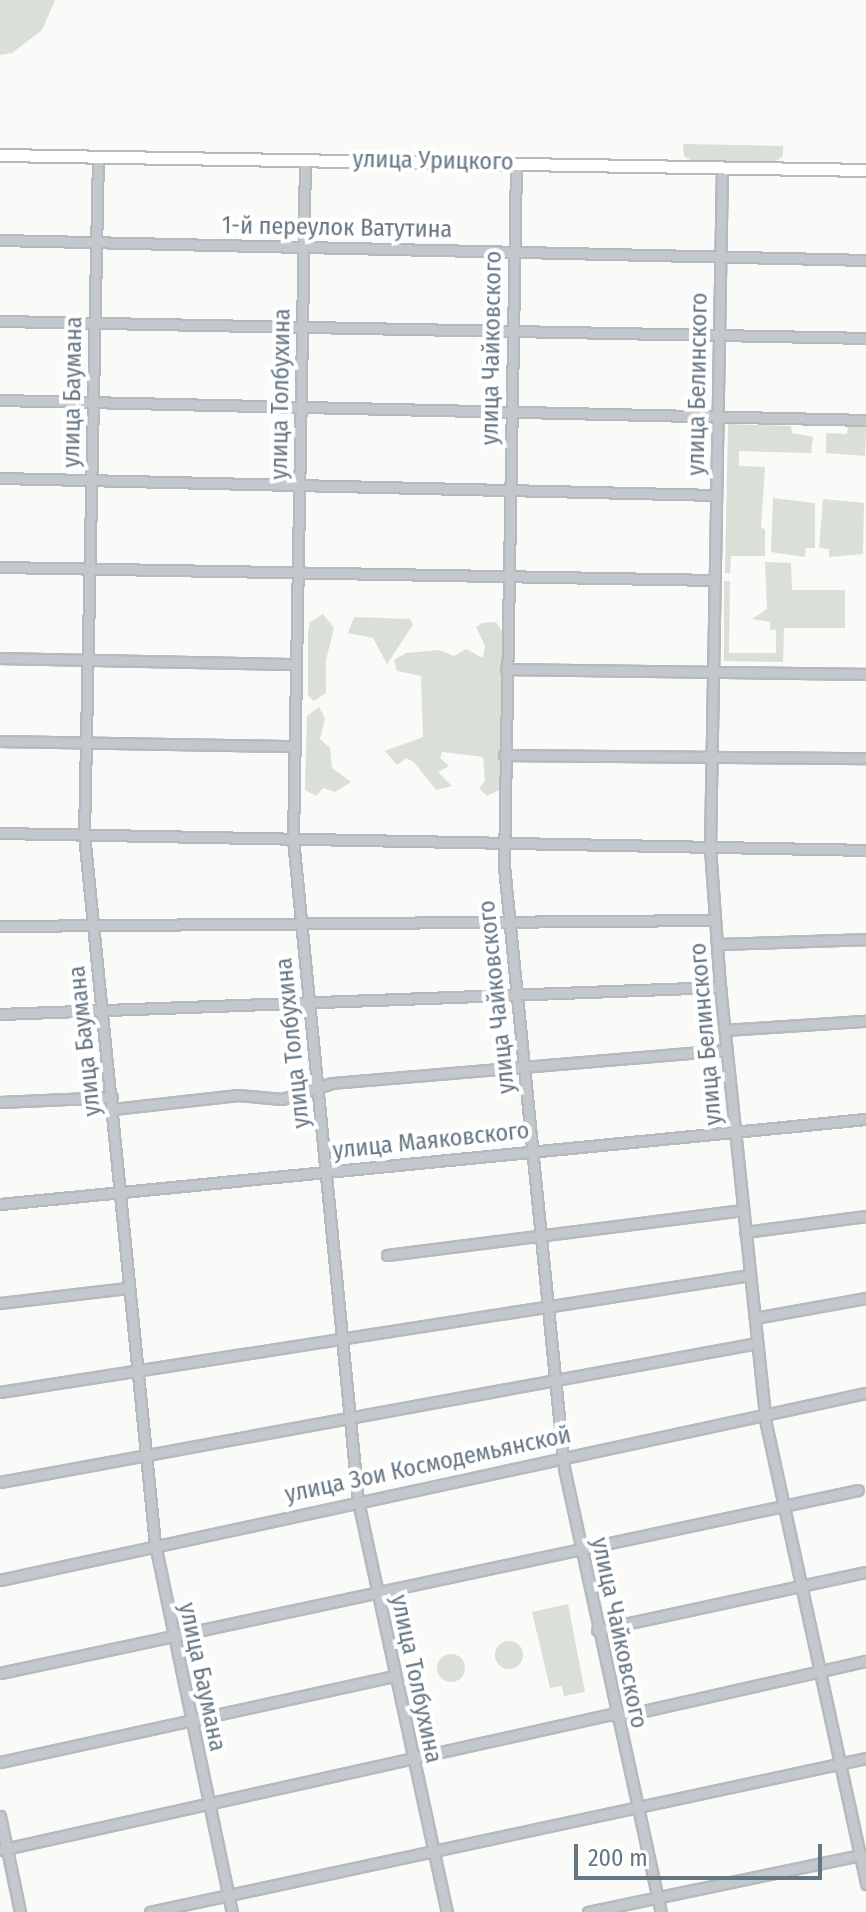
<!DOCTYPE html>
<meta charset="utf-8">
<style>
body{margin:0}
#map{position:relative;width:866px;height:1912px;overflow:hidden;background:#fafaf8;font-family:"Fira Sans Condensed",sans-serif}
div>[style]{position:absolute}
.green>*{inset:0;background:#dadfd7}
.round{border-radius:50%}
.roads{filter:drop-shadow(2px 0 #b5babe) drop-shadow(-2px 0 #b5babe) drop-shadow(0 2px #b5babe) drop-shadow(0 -2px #b5babe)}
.minor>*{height:9px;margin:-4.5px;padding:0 4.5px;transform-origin:4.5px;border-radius:4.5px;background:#c3c8cc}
.major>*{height:11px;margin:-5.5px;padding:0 5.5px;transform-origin:5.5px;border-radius:5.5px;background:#fff}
span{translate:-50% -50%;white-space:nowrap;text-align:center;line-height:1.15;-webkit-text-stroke:8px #fff;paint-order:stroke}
.street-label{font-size:24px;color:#657683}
.scale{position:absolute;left:574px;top:1844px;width:248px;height:36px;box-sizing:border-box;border:4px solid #657683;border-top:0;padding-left:10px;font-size:24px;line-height:28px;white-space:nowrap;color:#657683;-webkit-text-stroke:6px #fff;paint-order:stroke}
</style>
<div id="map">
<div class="green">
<i style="clip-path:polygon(0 0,55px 0,42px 30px,12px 53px,0 55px)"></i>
<i style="clip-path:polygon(683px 144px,783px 146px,783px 156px,773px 163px,692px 161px,684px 156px)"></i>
<i style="clip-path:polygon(728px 424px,791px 426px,792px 433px,813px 437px,811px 453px,739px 451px,739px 466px,765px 467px,761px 528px,765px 529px,765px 556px,731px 556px,730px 573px,725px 573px)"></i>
<i style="clip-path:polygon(848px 426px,866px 427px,865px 456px,826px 453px,826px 433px,847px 434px)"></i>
<i style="clip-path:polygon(773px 498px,815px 503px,815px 548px,806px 548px,805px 557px,771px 552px)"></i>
<i style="clip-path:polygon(823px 499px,864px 503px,863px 554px,829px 557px,829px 549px,819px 548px)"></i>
<i style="clip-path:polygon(765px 562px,791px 563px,792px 590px,845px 590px,845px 628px,784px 628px,783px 662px,724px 661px,724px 581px,730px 581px,729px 653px,776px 653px,776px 630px,770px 630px,770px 622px,752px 619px,767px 609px)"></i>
<i style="clip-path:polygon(323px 614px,334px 628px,326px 660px,326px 693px,314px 701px,308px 695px,308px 632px,310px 622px)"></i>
<i style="clip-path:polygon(354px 617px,410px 619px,413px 625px,387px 664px,373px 638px,348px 633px)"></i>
<i style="clip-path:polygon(482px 623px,496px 622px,504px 634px,501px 789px,487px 796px,479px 788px,485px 781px,483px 757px,442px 752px,440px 758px,449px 766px,438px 772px,452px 786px,436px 790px,414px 762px,406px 758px,397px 765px,385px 751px,423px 737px,421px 676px,397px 671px,394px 660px,406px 653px,439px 650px,454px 656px,466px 649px,483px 658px,485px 646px,476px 627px)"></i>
<i style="clip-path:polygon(319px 707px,325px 718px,320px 739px,330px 748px,332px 768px,351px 782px,335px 792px,323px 788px,316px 796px,305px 790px,307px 716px)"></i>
<i style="clip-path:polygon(568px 1604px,585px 1692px,564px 1696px,562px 1686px,550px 1688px,532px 1612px)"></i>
<i class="round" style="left:495px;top:1641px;width:28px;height:28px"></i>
<i class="round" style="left:437px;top:1654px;width:28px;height:28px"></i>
</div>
<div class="roads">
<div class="minor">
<i style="left:98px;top:156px;width:678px;rotate:91.18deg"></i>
<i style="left:84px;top:834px;width:714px;rotate:84.29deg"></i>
<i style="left:155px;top:1544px;width:376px;rotate:78.2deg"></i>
<i style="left:305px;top:160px;width:679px;rotate:91.01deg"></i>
<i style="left:293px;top:839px;width:665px;rotate:84.39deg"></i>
<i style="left:358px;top:1501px;width:421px;rotate:77.8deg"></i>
<i style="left:516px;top:163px;width:703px;rotate:90.98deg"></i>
<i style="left:504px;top:866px;width:605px;rotate:84.31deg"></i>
<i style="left:564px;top:1468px;width:454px;rotate:77.7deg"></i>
<i style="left:722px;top:167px;width:681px;rotate:91.01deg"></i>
<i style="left:710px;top:848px;width:139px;rotate:85.9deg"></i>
<i style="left:720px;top:987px;width:439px;rotate:84deg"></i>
<i style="left:766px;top:1424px;width:471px;rotate:77.7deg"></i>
<i style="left:0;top:240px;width:866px;rotate:1.32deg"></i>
<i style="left:0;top:321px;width:866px;rotate:1.12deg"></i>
<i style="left:0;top:400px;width:866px;rotate:1.32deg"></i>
<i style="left:0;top:478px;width:716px;rotate:1.36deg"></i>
<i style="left:0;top:567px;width:714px;rotate:1.04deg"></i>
<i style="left:0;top:658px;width:296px;rotate:1.2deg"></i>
<i style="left:506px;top:669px;width:360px;rotate:0.8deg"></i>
<i style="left:0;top:741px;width:295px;rotate:1deg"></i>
<i style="left:504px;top:755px;width:362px;rotate:0.5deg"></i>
<i style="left:0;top:833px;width:866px;rotate:1.12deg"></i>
<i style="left:0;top:926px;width:715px;rotate:-0.48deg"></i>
<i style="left:717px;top:944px;width:149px;rotate:-1.9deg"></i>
<i style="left:0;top:1014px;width:721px;rotate:-2.15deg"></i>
<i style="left:725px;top:1030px;width:141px;rotate:-3.7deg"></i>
<i style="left:0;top:1102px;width:112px;rotate:-2.6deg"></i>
<i style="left:113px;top:1109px;width:126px;rotate:-6.4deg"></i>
<i style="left:238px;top:1095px;width:44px;rotate:5.2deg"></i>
<i style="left:282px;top:1099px;width:52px;rotate:-17.7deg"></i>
<i style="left:332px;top:1083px;width:396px;rotate:-4.8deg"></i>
<i style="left:0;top:1204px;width:870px;rotate:-5.61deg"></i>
<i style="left:745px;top:1232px;width:122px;rotate:-7.5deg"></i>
<i style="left:387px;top:1255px;width:359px;rotate:-7.2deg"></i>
<i style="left:0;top:1303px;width:128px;rotate:-6.7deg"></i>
<i style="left:755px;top:1318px;width:113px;rotate:-10.2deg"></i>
<i style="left:0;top:1392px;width:759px;rotate:-8.87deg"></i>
<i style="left:0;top:1482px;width:770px;rotate:-10.4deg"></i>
<i style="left:0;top:1580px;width:886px;rotate:-12.19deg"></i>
<i style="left:597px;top:1630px;width:275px;rotate:-12.2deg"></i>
<i style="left:0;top:1673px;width:877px;rotate:-12.04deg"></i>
<i style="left:617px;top:1717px;width:255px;rotate:-12.7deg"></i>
<i style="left:0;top:1762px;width:404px;rotate:-12.3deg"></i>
<i style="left:0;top:1816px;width:98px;rotate:78.2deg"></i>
<i style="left:0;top:1850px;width:631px;rotate:-12.54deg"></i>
<i style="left:150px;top:1912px;width:732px;rotate:-12.14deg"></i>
<i style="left:588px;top:1912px;width:279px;rotate:-11.8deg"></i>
</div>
<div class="major">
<i style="left:0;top:155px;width:866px;rotate:0.99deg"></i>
</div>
</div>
<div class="street-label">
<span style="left:433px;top:161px;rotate:1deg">улица Урицкого</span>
<span style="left:337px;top:228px;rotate:1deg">1-й переулок Ватутина</span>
<span style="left:492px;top:348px;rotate:-89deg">улица Чайковского</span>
<span style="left:698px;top:384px;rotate:-89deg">улица Белинского</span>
<span style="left:73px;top:392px;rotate:-89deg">улица Баумана</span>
<span style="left:281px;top:394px;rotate:-89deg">улица Толбухина</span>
<span style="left:497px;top:997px;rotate:-96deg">улица Чайковского</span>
<span style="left:706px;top:1034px;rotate:-95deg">улица Белинского</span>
<span style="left:85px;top:1041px;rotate:-96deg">улица Баумана</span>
<span style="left:293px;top:1043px;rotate:-96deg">улица Толбухина</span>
<span style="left:431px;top:1141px;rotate:-6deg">улица Маяковского</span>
<span style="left:428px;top:1465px;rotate:-12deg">улица Зои Космодемьянской</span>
<span style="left:619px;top:1633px;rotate:78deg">улица Чайковского</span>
<span style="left:202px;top:1677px;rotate:78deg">улица Баумана</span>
<span style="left:416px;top:1679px;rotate:78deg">улица Толбухина</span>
</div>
<div class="scale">200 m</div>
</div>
